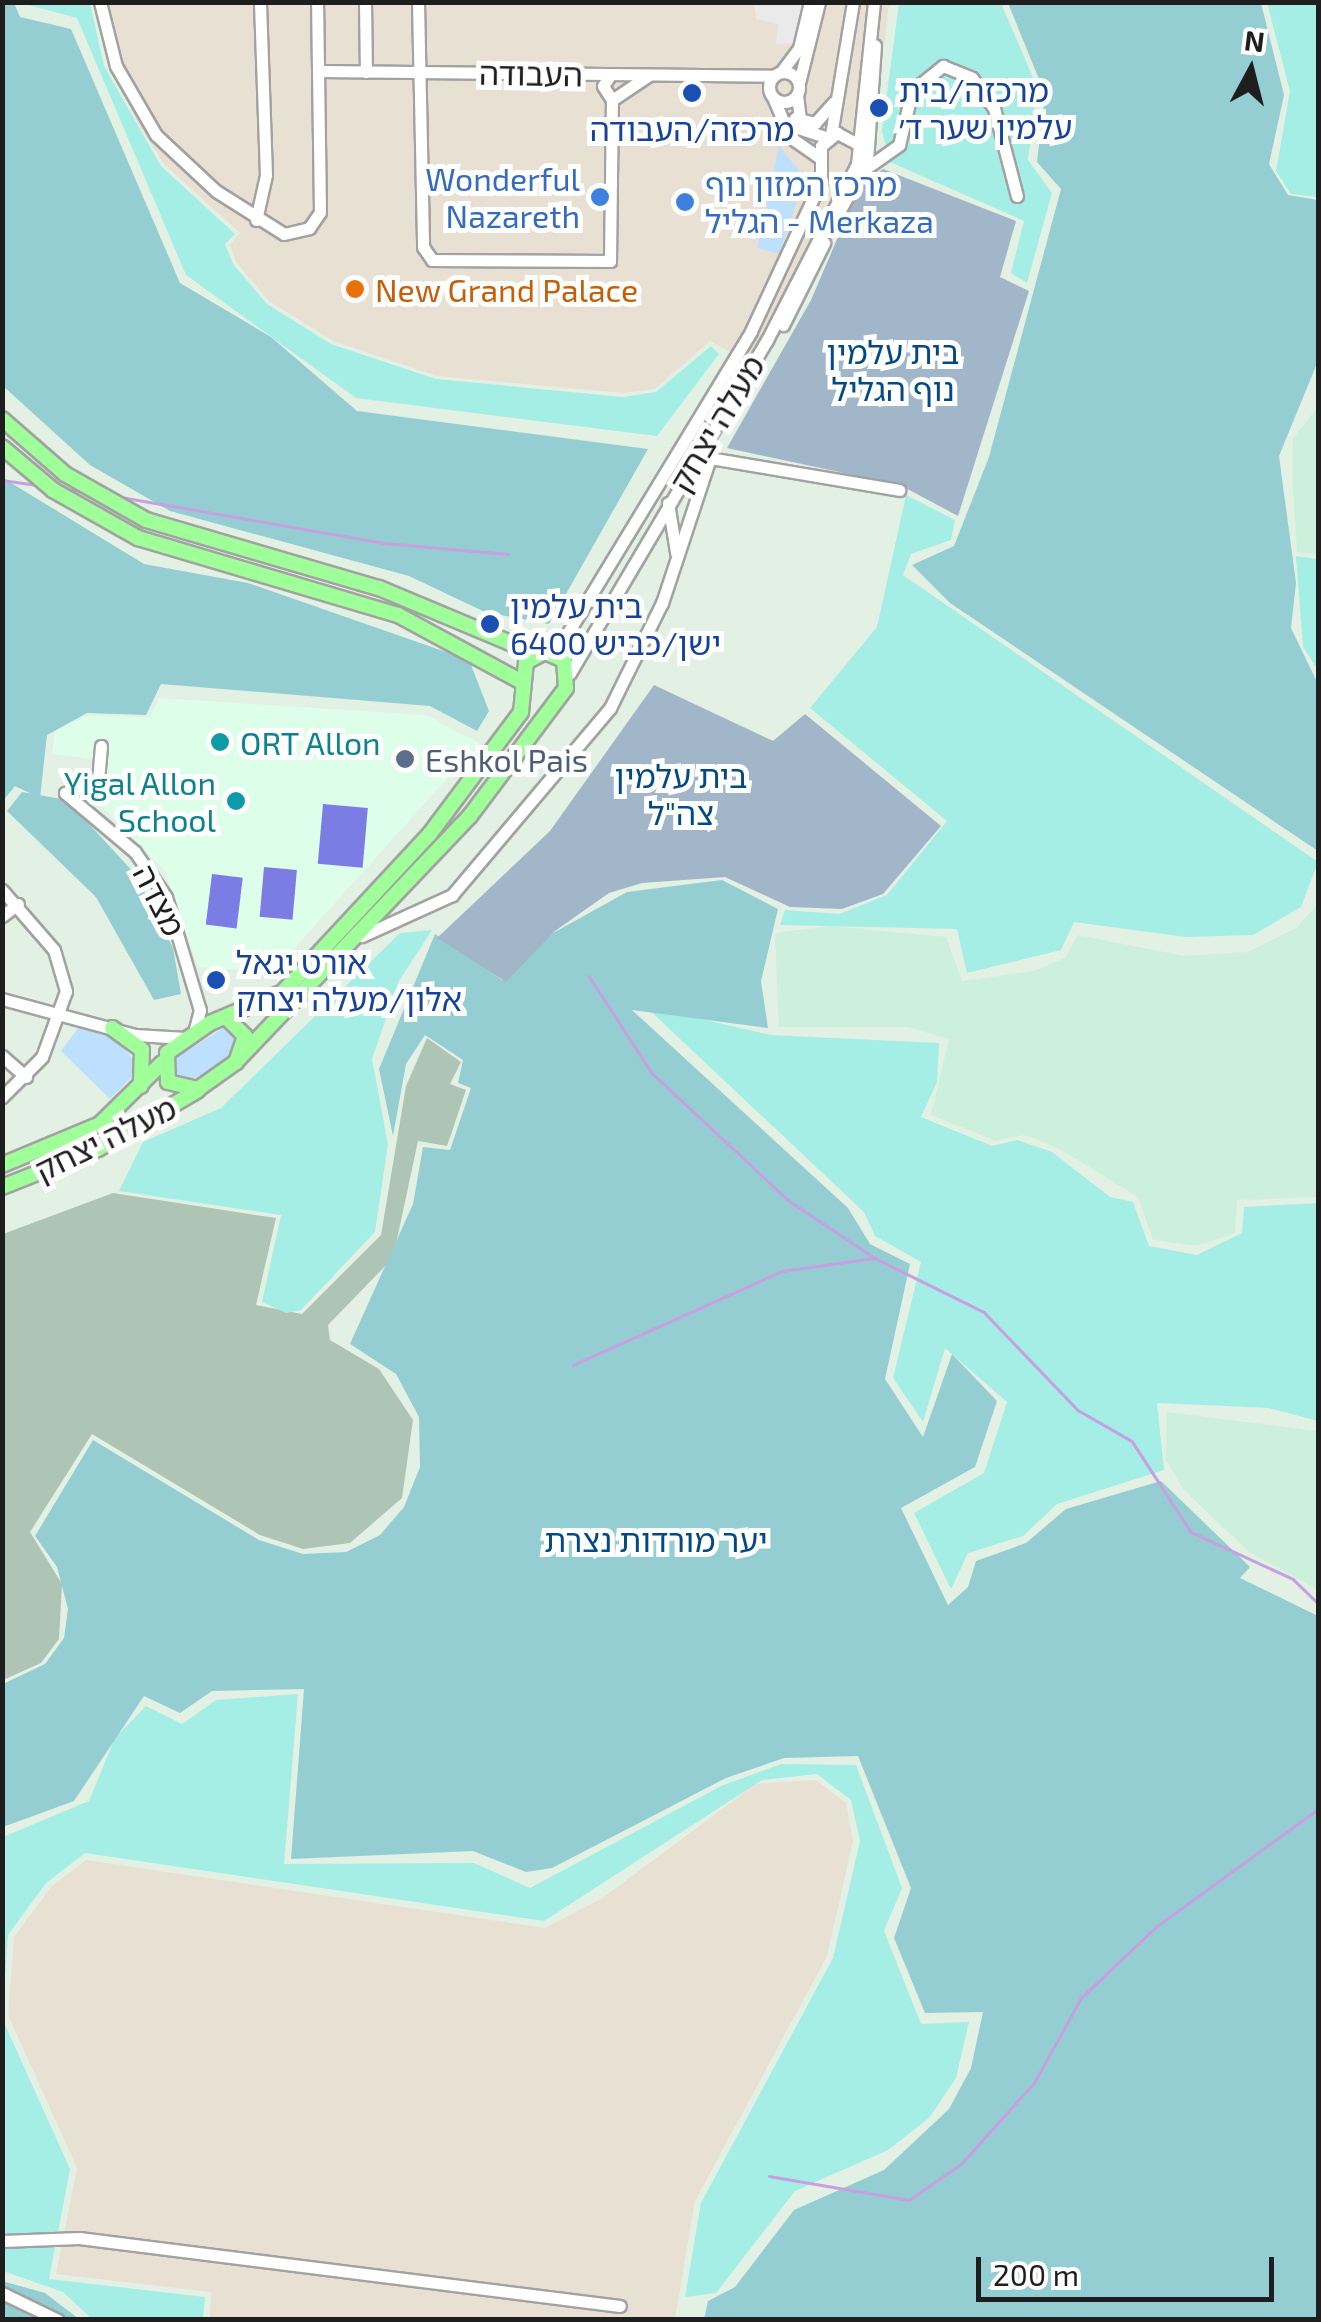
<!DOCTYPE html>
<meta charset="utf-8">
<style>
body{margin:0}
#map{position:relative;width:1321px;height:2322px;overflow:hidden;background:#e3f0e4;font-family:"Exo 2","Noto Sans Hebrew",sans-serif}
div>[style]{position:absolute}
.industrial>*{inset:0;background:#e9e0d4}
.education>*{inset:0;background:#ddffe9}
.construction>*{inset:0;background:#aec5b6}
.farmland>*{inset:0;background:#cdf0dc}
.grass>*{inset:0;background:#a5eee5}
.forest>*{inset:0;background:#95ced2}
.cemetery>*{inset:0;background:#a2b6ca}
.park>*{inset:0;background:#bce0fd}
.pitch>*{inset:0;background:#7b7de5;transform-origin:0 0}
.parking>*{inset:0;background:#eaeaea}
.stream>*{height:2.5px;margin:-1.25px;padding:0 1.25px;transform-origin:1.25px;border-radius:1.25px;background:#c7a0e1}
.roads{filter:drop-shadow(2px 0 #a2a2a2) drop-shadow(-2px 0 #a2a2a2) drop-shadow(0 2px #a2a2a2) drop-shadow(0 -2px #a2a2a2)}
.minor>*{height:11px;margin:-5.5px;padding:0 5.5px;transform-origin:5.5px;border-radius:5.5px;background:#fff}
.minor>.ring{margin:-5.5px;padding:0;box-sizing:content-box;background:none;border:11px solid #fff;border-radius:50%}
.major>*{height:14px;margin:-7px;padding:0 7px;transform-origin:7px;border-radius:7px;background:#9fff99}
.dots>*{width:28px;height:28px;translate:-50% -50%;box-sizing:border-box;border:5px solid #fff;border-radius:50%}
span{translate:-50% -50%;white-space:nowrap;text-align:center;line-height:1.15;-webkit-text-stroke:10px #fff;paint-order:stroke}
.street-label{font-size:32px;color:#1e1e1e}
.transit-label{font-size:32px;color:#164399}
.left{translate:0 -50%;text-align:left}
.shop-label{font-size:32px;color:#366cbe}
.right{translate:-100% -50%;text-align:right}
.food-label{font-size:32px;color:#c56008}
.park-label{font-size:32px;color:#034a85}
.culture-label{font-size:32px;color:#0d838f}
.service-label{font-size:32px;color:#4e5e75}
.frame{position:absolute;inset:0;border:5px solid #1e1e1e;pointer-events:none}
.north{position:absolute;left:1201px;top:20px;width:100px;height:100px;-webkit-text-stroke:8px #fff;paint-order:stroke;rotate:7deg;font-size:28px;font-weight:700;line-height:40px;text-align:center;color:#1e1e1e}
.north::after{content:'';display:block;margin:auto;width:35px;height:45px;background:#1e1e1e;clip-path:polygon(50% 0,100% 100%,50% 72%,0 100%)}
.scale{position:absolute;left:976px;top:2257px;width:298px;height:45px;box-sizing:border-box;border:5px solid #1e1e1e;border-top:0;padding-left:12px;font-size:30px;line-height:35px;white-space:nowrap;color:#1e1e1e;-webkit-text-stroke:8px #fff;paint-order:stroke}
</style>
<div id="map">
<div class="industrial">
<i style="clip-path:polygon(94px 3px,889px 3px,870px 164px,791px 320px,756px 366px,710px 341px,655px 389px,623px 393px,437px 376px,333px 341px,269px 301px,236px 262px,230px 245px,240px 233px,164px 164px,140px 127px,108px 65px)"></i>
<i style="clip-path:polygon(816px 1780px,846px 1803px,853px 1841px,827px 1956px,695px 2201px,675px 2319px,210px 2319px,211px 2292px,56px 2274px,77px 2168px,8px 2015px,14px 1937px,51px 1887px,86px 1860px,545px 1928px,601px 1899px,756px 1784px)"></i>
</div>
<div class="education">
<i style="clip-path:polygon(159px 698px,426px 715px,479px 743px,273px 972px,198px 967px,165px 871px,102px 807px,105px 760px,52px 754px,55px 731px,86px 716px,150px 717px)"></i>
</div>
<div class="construction">
<i style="clip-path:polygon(427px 1038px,461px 1062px,450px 1084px,466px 1090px,447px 1146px,418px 1141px,393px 1258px,328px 1325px,330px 1340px,379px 1369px,413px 1420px,402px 1498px,350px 1543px,303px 1549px,260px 1535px,92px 1434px,30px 1532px,62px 1584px,59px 1639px,41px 1663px,3px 1680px,3px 1234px,113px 1193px,276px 1218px,256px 1305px,302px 1314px,381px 1235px,406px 1086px)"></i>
</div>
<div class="farmland">
<i style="clip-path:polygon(1318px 407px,1318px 554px,1297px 552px,1292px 474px,1293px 438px)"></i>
<i style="clip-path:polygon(1318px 904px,1318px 1197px,1237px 1200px,1235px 1233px,1197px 1246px,1153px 1240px,1138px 1197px,1058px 1148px,1024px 1135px,996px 1141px,931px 1115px,949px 1039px,907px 1027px,779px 1027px,775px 933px,830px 926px,946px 937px,962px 981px,1034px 971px,1065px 958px,1078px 935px,1184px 956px,1248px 952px,1296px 928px)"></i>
<i style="clip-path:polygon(1167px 1412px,1318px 1431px,1318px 1590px,1249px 1552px,1184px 1490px,1166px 1460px)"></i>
</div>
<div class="grass">
<i style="clip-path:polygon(21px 3px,90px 3px,104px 66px,161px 166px,235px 234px,225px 244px,233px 264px,267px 304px,331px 344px,436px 379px,623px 397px,656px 392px,711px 346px,719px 354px,657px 436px,356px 398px,186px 275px,77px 18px)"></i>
<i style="clip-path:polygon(899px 3px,1001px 3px,1037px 87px,1028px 160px,1052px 193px,1027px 283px,1011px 273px,1024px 221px,890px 162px,882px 131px)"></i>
<i style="clip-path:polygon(1267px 3px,1318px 3px,1318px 197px,1291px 194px,1276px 171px,1290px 91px)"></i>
<i style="clip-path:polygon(906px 495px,955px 520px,951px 540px,911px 554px,903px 575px,1318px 862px,1301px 907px,1253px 935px,1186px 937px,1074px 922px,1061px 950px,967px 973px,957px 929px,780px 925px,785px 910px,839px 914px,887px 895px,947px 821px,810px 708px,877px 627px)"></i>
<i style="clip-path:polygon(1296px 556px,1318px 559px,1318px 670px,1303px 647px)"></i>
<i style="clip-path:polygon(432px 930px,399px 981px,372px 1059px,388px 1144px,375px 1232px,301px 1310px,286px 1313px,262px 1302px,281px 1215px,119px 1191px,143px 1142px,221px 1108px,400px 933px)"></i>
<i style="clip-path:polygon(645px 1006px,771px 1035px,939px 1043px,937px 1082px,921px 1117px,992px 1146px,1017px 1140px,1052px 1152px,1110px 1197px,1133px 1202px,1149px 1246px,1197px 1255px,1242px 1233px,1244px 1207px,1318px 1203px,1318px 1421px,1269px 1408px,1157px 1403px,1164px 1470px,1057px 1504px,1023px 1536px,968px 1553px,951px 1589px,914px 1513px,984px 1473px,1007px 1402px,945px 1348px,923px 1422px,893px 1378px,921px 1262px,875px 1236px,864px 1212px)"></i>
<i style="clip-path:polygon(298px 1694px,284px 1864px,474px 1863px,530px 1888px,721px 1786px,781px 1764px,856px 1765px,902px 1888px,884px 1931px,921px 2024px,969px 2022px,956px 2078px,929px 2118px,888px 2150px,795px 2191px,716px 2293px,685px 2297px,701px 2203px,833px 1958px,860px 1841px,851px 1800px,817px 1774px,762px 1780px,544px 1921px,85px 1853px,46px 1883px,8px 1935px,3px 2003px,3px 1837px,89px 1801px,115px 1738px,146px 1706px,182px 1724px,216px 1700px)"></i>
<i style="clip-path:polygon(2px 2018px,70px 2169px,49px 2279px,205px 2297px,203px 2319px,92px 2319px,63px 2292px,3px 2271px)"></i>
</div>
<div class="forest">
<i style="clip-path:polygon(14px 3px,20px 17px,71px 29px,180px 283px,271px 337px,357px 411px,648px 449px,549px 624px,485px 612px,409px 576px,170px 511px,90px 465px,3px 386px,2px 3px)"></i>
<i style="clip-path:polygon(1008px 3px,1261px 3px,1284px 95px,1269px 164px,1288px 195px,1318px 200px,1318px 361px,1279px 456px,1296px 583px,1291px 628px,1318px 684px,1318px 851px,950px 603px,912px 565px,954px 546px,989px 457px,1061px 189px,1037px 162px,1045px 94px)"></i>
<i style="clip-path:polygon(3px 478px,144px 564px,248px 583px,469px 660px,489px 711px,477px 731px,430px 706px,161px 684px,146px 715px,87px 713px,47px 735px,40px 798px,15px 786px,3px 801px)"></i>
<i style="clip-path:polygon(22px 792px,67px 800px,136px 875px,173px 948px,181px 994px,154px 1000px,96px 897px,7px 811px)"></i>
<i style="clip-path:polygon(722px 880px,778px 909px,761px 981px,768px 1028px,632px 1010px,848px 1208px,870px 1244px,910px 1264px,885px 1379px,923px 1437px,952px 1354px,997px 1401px,975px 1467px,901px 1508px,948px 1605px,968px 1587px,976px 1561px,1026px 1543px,1066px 1509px,1161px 1481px,1250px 1567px,1240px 1578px,1318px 1616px,1318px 2319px,704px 2319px,708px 2301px,735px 2287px,794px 2210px,884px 2170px,949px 2109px,971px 2068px,983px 2012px,925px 2013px,894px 1938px,911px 1888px,858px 1756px,784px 1758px,726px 1778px,552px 1868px,526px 1872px,473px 1851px,291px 1859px,304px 1689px,212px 1691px,180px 1713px,144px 1696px,74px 1801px,3px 1827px,3px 1684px,45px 1664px,64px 1638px,68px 1609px,57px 1567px,35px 1536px,93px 1440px,259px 1540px,303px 1554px,346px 1552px,380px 1535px,404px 1507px,420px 1467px,419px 1417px,396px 1374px,350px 1344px,413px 1204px,423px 1147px,450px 1150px,471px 1088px,458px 1083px,463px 1060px,425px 1035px,406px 1064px,393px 1136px,379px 1069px,435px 934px,502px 980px,544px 938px,627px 892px)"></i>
<i style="clip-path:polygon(2px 2281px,45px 2293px,79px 2319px,3px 2319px)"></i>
</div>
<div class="cemetery">
<i style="clip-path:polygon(883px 169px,1016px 221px,1000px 277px,1029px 291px,958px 516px,900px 485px,727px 448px,811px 300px,859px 188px)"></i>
<i style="clip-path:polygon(654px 685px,773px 741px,805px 714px,941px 826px,883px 894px,842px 909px,790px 907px,725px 877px,642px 883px,609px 893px,555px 931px,506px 982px,437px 938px,550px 831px)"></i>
</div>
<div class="park">
<i style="clip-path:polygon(779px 146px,805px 178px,779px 254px,757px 248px)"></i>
<i style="clip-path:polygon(78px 1028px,114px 1037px,134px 1060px,134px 1075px,110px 1099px,61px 1051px)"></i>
<i style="clip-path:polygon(223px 1028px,237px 1038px,231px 1055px,201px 1078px,178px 1079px,174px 1059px)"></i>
</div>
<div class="pitch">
<i style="left:323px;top:804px;width:45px;height:60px;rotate:5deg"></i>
<i style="left:264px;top:867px;width:33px;height:50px;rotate:5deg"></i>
<i style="left:212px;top:874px;width:31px;height:51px;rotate:7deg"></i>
</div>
<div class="parking">
<i style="clip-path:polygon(754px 3px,804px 3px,796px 43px,776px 44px,778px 24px,756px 19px)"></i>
</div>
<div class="stream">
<i style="left:2px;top:480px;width:35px;rotate:8deg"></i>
<i style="left:65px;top:489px;width:17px;rotate:7deg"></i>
<i style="left:115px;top:496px;width:273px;rotate:9.9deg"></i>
<i style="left:384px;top:543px;width:124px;rotate:5.1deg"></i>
<i style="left:589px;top:976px;width:116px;rotate:57deg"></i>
<i style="left:652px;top:1073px;width:186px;rotate:43deg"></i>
<i style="left:788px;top:1200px;width:105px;rotate:33.7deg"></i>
<i style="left:875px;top:1258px;width:122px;rotate:26.4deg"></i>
<i style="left:984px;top:1312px;width:136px;rotate:46.2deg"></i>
<i style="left:1078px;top:1410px;width:62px;rotate:29.9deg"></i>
<i style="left:1132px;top:1441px;width:108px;rotate:57deg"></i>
<i style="left:1191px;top:1532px;width:112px;rotate:24.7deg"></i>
<i style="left:1293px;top:1579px;width:35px;rotate:44deg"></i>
<i style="left:573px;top:1365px;width:229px;rotate:-24.2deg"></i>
<i style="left:782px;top:1271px;width:94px;rotate:-8deg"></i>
<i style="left:769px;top:2176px;width:142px;rotate:9.7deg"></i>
<i style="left:909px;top:2200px;width:63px;rotate:-34.7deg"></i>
<i style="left:961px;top:2164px;width:109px;rotate:-48deg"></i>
<i style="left:1034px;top:2083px;width:97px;rotate:-61.1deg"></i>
<i style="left:1081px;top:1998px;width:105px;rotate:-43.5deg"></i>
<i style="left:1157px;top:1926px;width:199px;rotate:-36deg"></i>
</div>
<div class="roads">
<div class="minor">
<i style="left:100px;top:2px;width:66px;rotate:76deg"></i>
<i style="left:116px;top:66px;width:80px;rotate:59.9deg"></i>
<i style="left:156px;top:135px;width:82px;rotate:43deg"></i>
<i style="left:216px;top:191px;width:80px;rotate:32.3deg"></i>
<i style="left:284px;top:234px;width:26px;rotate:-13deg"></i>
<i style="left:309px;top:228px;width:19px;rotate:-55deg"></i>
<i style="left:320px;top:212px;width:210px;rotate:-90.8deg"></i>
<i style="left:365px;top:2px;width:70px;rotate:89.2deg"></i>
<i style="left:418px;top:2px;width:245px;rotate:88.8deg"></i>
<i style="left:423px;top:247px;width:16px;rotate:55deg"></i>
<i style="left:432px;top:260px;width:178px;rotate:0.3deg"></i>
<i style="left:610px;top:261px;width:161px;rotate:-89.3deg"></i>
<i style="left:320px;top:71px;width:454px;rotate:0.6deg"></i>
<i class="ring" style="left:769px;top:72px;width:19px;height:19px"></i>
<i style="left:781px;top:72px;width:30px;rotate:-53deg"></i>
<i style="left:799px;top:48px;width:47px;rotate:-76.6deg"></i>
<i style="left:611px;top:74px;width:14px;rotate:124deg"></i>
<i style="left:603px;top:86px;width:17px;rotate:57deg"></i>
<i style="left:612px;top:100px;width:45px;rotate:-34deg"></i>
<i style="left:799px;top:83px;width:83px;rotate:-76.1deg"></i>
<i style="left:797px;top:95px;width:34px;rotate:83deg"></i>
<i style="left:801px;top:129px;width:28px;rotate:18deg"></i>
<i style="left:773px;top:97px;width:43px;rotate:67deg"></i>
<i style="left:790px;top:137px;width:38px;rotate:35deg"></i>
<i style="left:795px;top:118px;width:21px;rotate:14deg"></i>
<i style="left:815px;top:123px;width:28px;rotate:-48deg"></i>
<i style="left:831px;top:135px;width:135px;rotate:-80.6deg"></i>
<i style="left:865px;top:169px;width:42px;rotate:-35.2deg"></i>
<i style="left:899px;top:145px;width:56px;rotate:-76.5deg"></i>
<i style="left:912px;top:91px;width:40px;rotate:-39deg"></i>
<i style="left:943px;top:66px;width:31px;rotate:22deg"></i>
<i style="left:972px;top:78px;width:37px;rotate:54deg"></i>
<i style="left:994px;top:108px;width:91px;rotate:75.4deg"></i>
<i style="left:256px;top:220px;width:46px;rotate:-77.5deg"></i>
<i style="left:266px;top:175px;width:173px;rotate:-92deg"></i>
<i style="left:831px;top:226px;width:73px;rotate:-60.6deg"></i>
<i style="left:867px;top:162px;width:117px;rotate:-86.1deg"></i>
<i style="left:783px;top:325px;width:92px;rotate:-63.4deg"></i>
<i style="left:668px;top:503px;width:50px;rotate:80.7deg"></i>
<i style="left:545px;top:652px;width:18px;rotate:-27deg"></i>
<i style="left:561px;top:644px;width:366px;rotate:-58.7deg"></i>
<i style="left:751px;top:331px;width:166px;rotate:-65deg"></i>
<i style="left:821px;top:181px;width:35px;rotate:-90deg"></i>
<i style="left:821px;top:146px;width:21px;rotate:-39deg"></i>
<i style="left:837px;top:133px;width:24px;rotate:28deg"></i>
<i style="left:570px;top:673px;width:387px;rotate:-59.4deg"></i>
<i style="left:767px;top:340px;width:198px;rotate:-62.9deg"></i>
<i style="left:857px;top:164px;width:163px;rotate:-84deg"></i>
<i style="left:101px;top:746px;width:35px;rotate:95deg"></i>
<i style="left:98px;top:781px;width:35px;rotate:160deg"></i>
<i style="left:65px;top:793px;width:92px;rotate:40.1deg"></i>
<i style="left:135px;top:852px;width:55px;rotate:55.4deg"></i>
<i style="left:166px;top:897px;width:118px;rotate:73.3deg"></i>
<i style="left:200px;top:1010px;width:24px;rotate:105deg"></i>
<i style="left:2px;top:890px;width:79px;rotate:49.1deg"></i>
<i style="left:54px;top:950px;width:43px;rotate:73.7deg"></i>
<i style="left:66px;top:991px;width:70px;rotate:110deg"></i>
<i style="left:42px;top:1057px;width:57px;rotate:135deg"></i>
<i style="left:2px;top:916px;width:20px;rotate:-37deg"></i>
<i style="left:362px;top:936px;width:99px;rotate:-24.5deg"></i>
<i style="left:452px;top:895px;width:245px;rotate:-49.8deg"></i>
<i style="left:610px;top:708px;width:117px;rotate:-63.7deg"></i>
<i style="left:662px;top:603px;width:153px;rotate:-71.7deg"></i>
<i style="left:710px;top:458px;width:192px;rotate:9.6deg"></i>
<i style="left:2px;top:999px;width:138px;rotate:15.1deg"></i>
<i style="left:135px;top:1035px;width:51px;rotate:3.4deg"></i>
<i style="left:2px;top:1056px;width:32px;rotate:41deg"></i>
<i style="left:2px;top:2241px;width:77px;rotate:-2.2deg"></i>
<i style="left:79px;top:2238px;width:545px;rotate:7.16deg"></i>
<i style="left:2px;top:2293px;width:62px;rotate:25.7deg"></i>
</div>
<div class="major">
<i style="left:2px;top:419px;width:84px;rotate:41.1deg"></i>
<i style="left:65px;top:474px;width:93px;rotate:29.6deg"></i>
<i style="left:146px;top:520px;width:243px;rotate:16.3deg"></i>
<i style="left:379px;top:588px;width:171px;rotate:22.7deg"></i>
<i style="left:2px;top:447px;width:67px;rotate:40.1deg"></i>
<i style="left:53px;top:490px;width:98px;rotate:29.5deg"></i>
<i style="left:138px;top:538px;width:271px;rotate:16.5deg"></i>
<i style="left:398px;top:615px;width:141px;rotate:28.4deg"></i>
<i style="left:229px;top:1020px;width:23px;rotate:45deg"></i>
<i style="left:245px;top:1036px;width:28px;rotate:109deg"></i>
<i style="left:236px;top:1062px;width:47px;rotate:144.6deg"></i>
<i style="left:198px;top:1089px;width:31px;rotate:-167deg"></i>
<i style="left:168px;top:1082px;width:29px;rotate:-92deg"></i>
<i style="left:167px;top:1053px;width:52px;rotate:-34.9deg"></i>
<i style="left:210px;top:1023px;width:79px;rotate:-23deg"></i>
<i style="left:283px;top:992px;width:214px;rotate:-47.1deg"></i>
<i style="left:429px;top:835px;width:154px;rotate:-53.2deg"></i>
<i style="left:521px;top:712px;width:50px;rotate:-84.3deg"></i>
<i style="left:526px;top:662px;width:21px;rotate:-28deg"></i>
<i style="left:545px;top:652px;width:21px;rotate:23deg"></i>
<i style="left:564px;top:660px;width:28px;rotate:86deg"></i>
<i style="left:566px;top:688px;width:161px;rotate:126.9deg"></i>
<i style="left:469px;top:817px;width:338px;rotate:133.6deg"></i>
<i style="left:112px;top:1028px;width:37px;rotate:36deg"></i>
<i style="left:142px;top:1050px;width:36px;rotate:92deg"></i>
<i style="left:2px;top:1165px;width:106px;rotate:-22.7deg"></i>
<i style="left:100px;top:1124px;width:87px;rotate:-44.5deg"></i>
<i style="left:2px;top:1187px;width:103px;rotate:-21.6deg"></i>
<i style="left:98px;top:1149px;width:116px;rotate:-30.5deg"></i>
</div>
</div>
<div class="dots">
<i style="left:692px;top:93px;background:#1a4fb4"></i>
<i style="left:879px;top:108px;background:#1a4fb4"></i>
<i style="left:600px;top:197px;background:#3f7fe0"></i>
<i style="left:685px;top:202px;background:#3f7fe0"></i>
<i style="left:355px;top:289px;background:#e8710a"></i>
<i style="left:490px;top:624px;background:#1a4fb4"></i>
<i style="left:220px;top:742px;background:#0f9aa8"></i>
<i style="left:405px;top:759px;background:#5c6f8a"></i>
<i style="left:236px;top:801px;background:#0f9aa8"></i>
<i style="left:216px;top:980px;background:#1a4fb4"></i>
</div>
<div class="street-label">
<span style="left:531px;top:73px;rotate:1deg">העבודה</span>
<span style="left:716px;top:423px;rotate:-59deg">מעלה יצחק</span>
<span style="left:160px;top:900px;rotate:63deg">מצדה</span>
<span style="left:105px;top:1138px;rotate:-26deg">מעלה יצחק</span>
</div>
<div class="transit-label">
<span class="left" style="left:899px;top:108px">מרכזה/בית<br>עלמין שער ד׳</span>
<span style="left:692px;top:128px">מרכזה/העבודה</span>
<span class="left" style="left:510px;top:624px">בית עלמין<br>ישן/כביש 6400</span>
<span class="left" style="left:236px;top:980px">אורט יגאל<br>אלון/מעלה יצחק</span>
</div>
<div class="shop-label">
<span class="right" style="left:580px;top:197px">Wonderful<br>Nazareth</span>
<span class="left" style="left:705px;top:202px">מרכז המזון נוף<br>הגליל - Merkaza</span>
</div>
<div class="food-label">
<span class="left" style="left:375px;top:289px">New Grand Palace</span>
</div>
<div class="park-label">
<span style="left:893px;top:370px">בית עלמין<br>נוף הגליל</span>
<span style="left:681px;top:794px">בית עלמין<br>צה"ל</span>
<span style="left:656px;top:1539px">יער מורדות נצרת</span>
</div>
<div class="culture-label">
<span class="left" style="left:240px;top:742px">ORT Allon</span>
<span class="right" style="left:216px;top:801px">Yigal Allon<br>School</span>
</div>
<div class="service-label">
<span class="left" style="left:425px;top:759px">Eshkol Pais</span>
</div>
<div class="frame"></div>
<div class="north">N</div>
<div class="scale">200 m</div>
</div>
